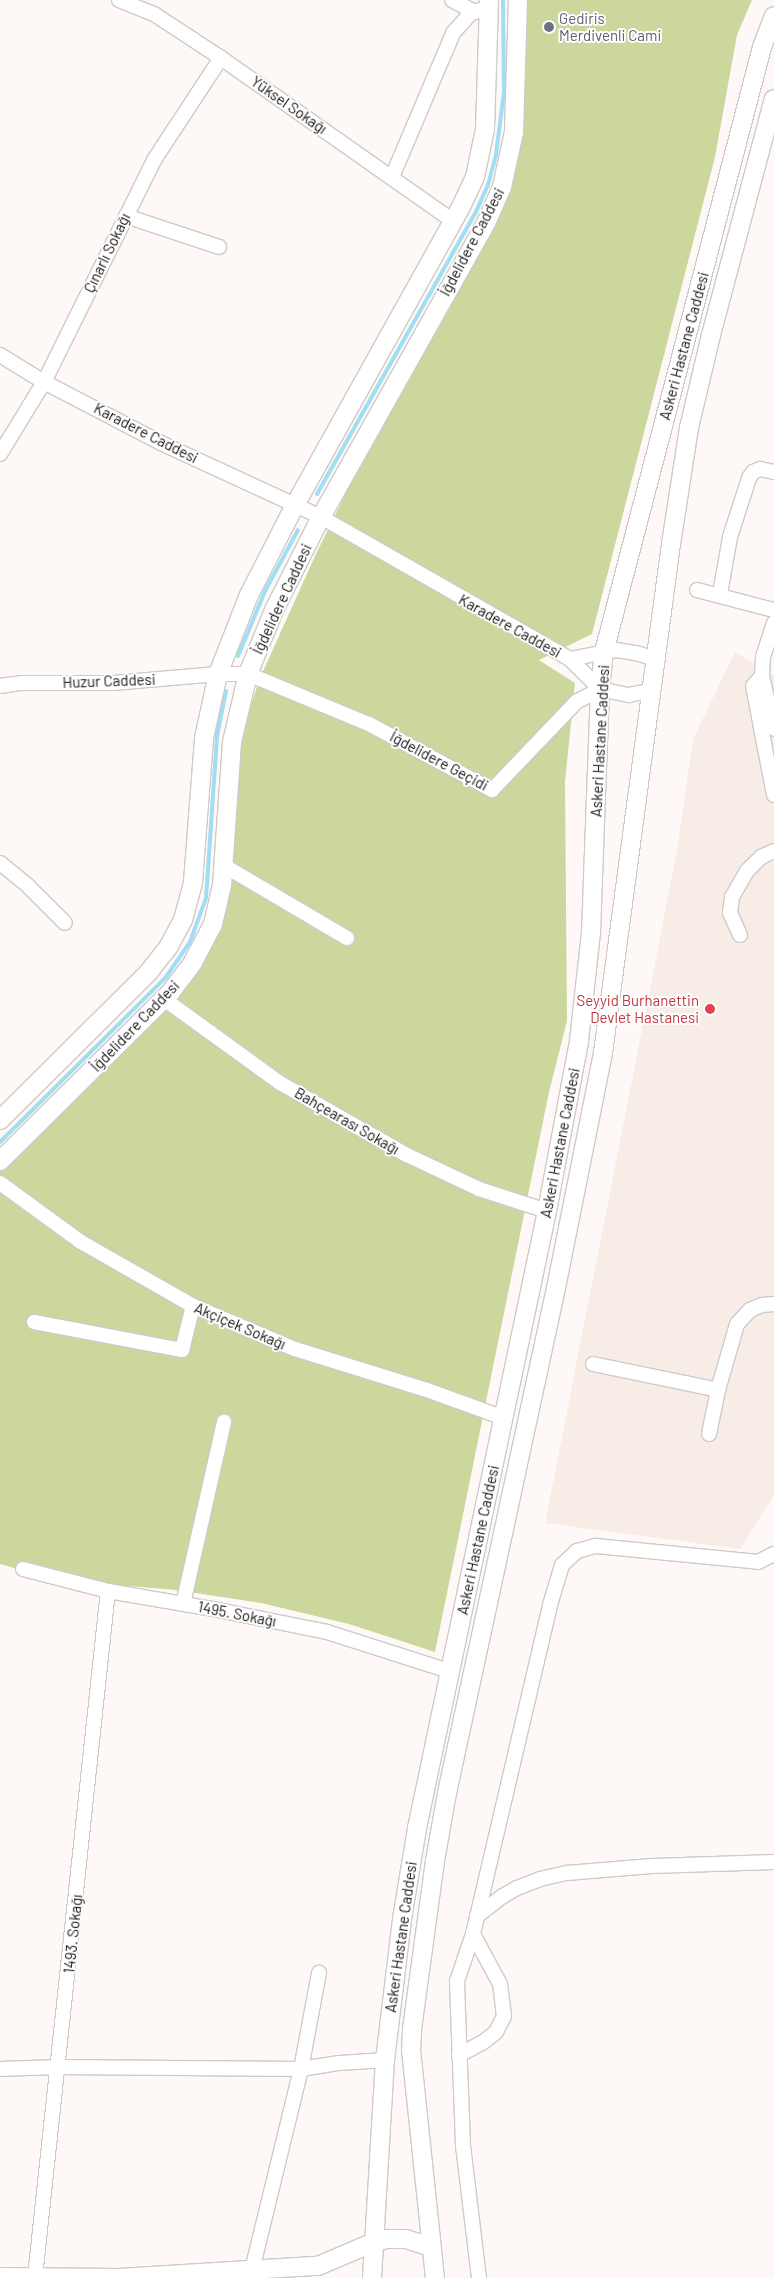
<!DOCTYPE html>
<meta charset="utf-8">
<style>
body{margin:0}
#map{position:relative;width:774px;height:2278px;overflow:hidden;background:#fef9f7;font-family:Barlow,sans-serif}
div>[style]{position:absolute}
.built>*{inset:0;background:#f8ece7}
.green>*{inset:0;background:#cbd79d}
.stream>*{height:4px;margin:-2px;padding:0 2px;transform-origin:2px;border-radius:2px;background:#9fdef4}
.roads{filter:drop-shadow(1px 0 #cfcac8) drop-shadow(-1px 0 #cfcac8) drop-shadow(0 1px #cfcac8) drop-shadow(0 -1px #cfcac8)}
.minor>*{height:14px;margin:-7px;padding:0 7px;transform-origin:7px;border-radius:7px;background:#fff}
.tertiary>*{height:18px;margin:-9px;padding:0 9px;transform-origin:9px;border-radius:9px;background:#fff}
.dots>*{width:14px;height:14px;translate:-50% -50%;box-sizing:border-box;border:2px solid #fff;border-radius:50%}
span{translate:-50% -50%;white-space:nowrap;text-align:center;line-height:1.15;-webkit-text-stroke:4px #fff;paint-order:stroke}
.worship-label{font-size:15px;color:#5b616d}
.left{translate:0 -50%;text-align:left}
.street-label{font-size:15px;color:#151413}
.health-label{font-size:15px;color:#be3a42}
.right{translate:-100% -50%;text-align:right}
</style>
<div id="map">
<div class="built">
<i style="clip-path:polygon(735px 652px,774px 675px,774px 1495px,740px 1549px,545px 1523px,677px 851px,693px 739px)"></i>
</div>
<div class="green">
<i style="clip-path:polygon(515px 0,752px 0,737px 35px,715px 157px,592px 634px,539px 660px,575px 683px,565px 782px,567px 1021px,549px 1092px,435px 1652px,349px 1624px,261px 1603px,176px 1590px,56px 1580px,0 1564px,0 1165px,199px 959px,243px 729px,260px 678px,315px 556px,376px 432px,505px 193px)"></i>
</div>
<div class="stream">
<i style="left:317px;top:494px;width:322px;rotate:-60.6deg"></i>
<i style="left:475px;top:214px;width:32px;rotate:-66deg"></i>
<i style="left:488px;top:185px;width:31px;rotate:-75deg"></i>
<i style="left:496px;top:155px;width:64px;rotate:-82.8deg"></i>
<i style="left:504px;top:92px;width:92px;rotate:-90.6deg"></i>
<i style="left:238px;top:656px;width:70px;rotate:-67.4deg"></i>
<i style="left:265px;top:591px;width:69px;rotate:-61.6deg"></i>
<i style="left:0;top:1142px;width:234px;rotate:-44.8deg"></i>
<i style="left:166px;top:977px;width:42px;rotate:-55.6deg"></i>
<i style="left:190px;top:942px;width:47px;rotate:-70deg"></i>
<i style="left:206px;top:898px;width:162px;rotate:-86.1deg"></i>
<i style="left:217px;top:736px;width:46px;rotate:-78.7deg"></i>
</div>
<div class="roads">
<div class="minor">
<i style="left:119px;top:0;width:38px;rotate:22deg"></i>
<i style="left:154px;top:14px;width:80px;rotate:33.3deg"></i>
<i style="left:221px;top:58px;width:284px;rotate:35.1deg"></i>
<i style="left:452px;top:0;width:26px;rotate:28deg"></i>
<i style="left:392px;top:177px;width:156px;rotate:-67deg"></i>
<i style="left:453px;top:33px;width:27px;rotate:-48deg"></i>
<i style="left:471px;top:13px;width:19px;rotate:-18deg"></i>
<i style="left:126px;top:216px;width:98px;rotate:18.4deg"></i>
<i style="left:0;top:355px;width:52px;rotate:31.5deg"></i>
<i style="left:44px;top:382px;width:132px;rotate:27.5deg"></i>
<i style="left:161px;top:443px;width:176px;rotate:24.8deg"></i>
<i style="left:321px;top:517px;width:287px;rotate:29.7deg"></i>
<i style="left:570px;top:659px;width:42px;rotate:45deg"></i>
<i style="left:600px;top:689px;width:30px;rotate:12deg"></i>
<i style="left:629px;top:695px;width:24px;rotate:-12deg"></i>
<i style="left:0;top:454px;width:84px;rotate:-58.6deg"></i>
<i style="left:44px;top:382px;width:248px;rotate:-63.6deg"></i>
<i style="left:154px;top:160px;width:122px;rotate:-56.7deg"></i>
<i style="left:697px;top:590px;width:80px;rotate:14.6deg"></i>
<i style="left:720px;top:594px;width:58px;rotate:-80deg"></i>
<i style="left:730px;top:537px;width:62px;rotate:-72.1deg"></i>
<i style="left:749px;top:478px;width:7px;rotate:-56deg"></i>
<i style="left:753px;top:472px;width:8px;rotate:-23deg"></i>
<i style="left:760px;top:469px;width:14px;rotate:12deg"></i>
<i style="left:774px;top:623px;width:36px;rotate:108deg"></i>
<i style="left:763px;top:657px;width:19px;rotate:93deg"></i>
<i style="left:762px;top:676px;width:54px;rotate:77.2deg"></i>
<i style="left:570px;top:659px;width:47px;rotate:-11.1deg"></i>
<i style="left:616px;top:650px;width:20px;rotate:9deg"></i>
<i style="left:636px;top:653px;width:21px;rotate:17deg"></i>
<i style="left:762px;top:676px;width:13px;rotate:132deg"></i>
<i style="left:753px;top:686px;width:111px;rotate:79.1deg"></i>
<i style="left:0;top:686px;width:22px;rotate:-8deg"></i>
<i style="left:22px;top:683px;width:91px"></i>
<i style="left:113px;top:683px;width:105px;rotate:-4.9deg"></i>
<i style="left:218px;top:674px;width:30px"></i>
<i style="left:248px;top:674px;width:131px;rotate:22.5deg"></i>
<i style="left:369px;top:724px;width:140px;rotate:28.2deg"></i>
<i style="left:492px;top:790px;width:122px;rotate:-46.3deg"></i>
<i style="left:576px;top:702px;width:27px;rotate:-28deg"></i>
<i style="left:0;top:863px;width:36px;rotate:39deg"></i>
<i style="left:28px;top:886px;width:52px;rotate:45deg"></i>
<i style="left:223px;top:865px;width:144px;rotate:30.5deg"></i>
<i style="left:740px;top:935px;width:24px;rotate:-114deg"></i>
<i style="left:730px;top:913px;width:16px;rotate:-83deg"></i>
<i style="left:732px;top:897px;width:30px;rotate:-60deg"></i>
<i style="left:747px;top:871px;width:20px;rotate:-45deg"></i>
<i style="left:761px;top:857px;width:14px;rotate:-25deg"></i>
<i style="left:164px;top:999px;width:143px;rotate:35.9deg"></i>
<i style="left:280px;top:1083px;width:146px;rotate:29.6deg"></i>
<i style="left:407px;top:1155px;width:80px;rotate:25.3deg"></i>
<i style="left:479px;top:1189px;width:71px;rotate:17.9deg"></i>
<i style="left:0;top:1183px;width:100px;rotate:36.1deg"></i>
<i style="left:81px;top:1242px;width:129px;rotate:29.7deg"></i>
<i style="left:193px;top:1306px;width:111px;rotate:22.9deg"></i>
<i style="left:295px;top:1349px;width:138px;rotate:17.3deg"></i>
<i style="left:427px;top:1390px;width:82px;rotate:20deg"></i>
<i style="left:34px;top:1322px;width:151px;rotate:10.7deg"></i>
<i style="left:182px;top:1350px;width:45px;rotate:-76deg"></i>
<i style="left:593px;top:1364px;width:128px;rotate:11.7deg"></i>
<i style="left:709px;top:1434px;width:45px;rotate:-78.4deg"></i>
<i style="left:718px;top:1390px;width:69px;rotate:-73.9deg"></i>
<i style="left:737px;top:1324px;width:19px;rotate:-47deg"></i>
<i style="left:750px;top:1310px;width:13px;rotate:-23deg"></i>
<i style="left:762px;top:1305px;width:12px;rotate:-5deg"></i>
<i style="left:23px;top:1569px;width:88px;rotate:14.5deg"></i>
<i style="left:108px;top:1591px;width:107px;rotate:9.7deg"></i>
<i style="left:213px;top:1609px;width:116px;rotate:11.4deg"></i>
<i style="left:327px;top:1632px;width:128px;rotate:17.7deg"></i>
<i style="left:183px;top:1604px;width:187px;rotate:-77.3deg"></i>
<i style="left:477px;top:1916px;width:33px;rotate:-38deg"></i>
<i style="left:503px;top:1896px;width:16px;rotate:-30deg"></i>
<i style="left:517px;top:1888px;width:25px;rotate:-21deg"></i>
<i style="left:540px;top:1879px;width:28px;rotate:-13deg"></i>
<i style="left:567px;top:1873px;width:85px;rotate:-4.7deg"></i>
<i style="left:652px;top:1866px;width:122px;rotate:-1.9deg"></i>
<i style="left:459px;top:2055px;width:26px;rotate:-28deg"></i>
<i style="left:482px;top:2043px;width:18px;rotate:-38deg"></i>
<i style="left:496px;top:2032px;width:18px;rotate:-63deg"></i>
<i style="left:504px;top:2016px;width:32px;rotate:-97deg"></i>
<i style="left:500px;top:1984px;width:57px;rotate:-118.4deg"></i>
<i style="left:0;top:2069px;width:58px;rotate:-2deg"></i>
<i style="left:58px;top:2067px;width:243px;rotate:0.5deg"></i>
<i style="left:301px;top:2069px;width:39px;rotate:-9deg"></i>
<i style="left:340px;top:2063px;width:45px;rotate:-3.8deg"></i>
<i style="left:252px;top:2270px;width:207px;rotate:-76.3deg"></i>
<i style="left:301px;top:2069px;width:98px;rotate:-79.4deg"></i>
<i style="left:35px;top:2277px;width:690px;rotate:-83.93deg"></i>
<i style="left:479px;top:2278px;width:133px;rotate:-96.9deg"></i>
<i style="left:463px;top:2146px;width:165px;rotate:-92.1deg"></i>
<i style="left:457px;top:1981px;width:50px;rotate:-71.2deg"></i>
<i style="left:473px;top:1934px;width:338px;rotate:-76.8deg"></i>
<i style="left:550px;top:1605px;width:42px;rotate:-73.3deg"></i>
<i style="left:562px;top:1565px;width:21px;rotate:-43deg"></i>
<i style="left:577px;top:1551px;width:20px;rotate:-15deg"></i>
<i style="left:596px;top:1546px;width:163px;rotate:5.6deg"></i>
<i style="left:758px;top:1562px;width:18px;rotate:-27deg"></i>
</div>
<div class="tertiary">
<i style="left:0;top:1120px;width:209px;rotate:-44.8deg"></i>
<i style="left:148px;top:973px;width:34px;rotate:-52deg"></i>
<i style="left:169px;top:946px;width:30px;rotate:-62deg"></i>
<i style="left:183px;top:920px;width:39px;rotate:-75deg"></i>
<i style="left:193px;top:882px;width:144px;rotate:-85.6deg"></i>
<i style="left:204px;top:738px;width:66px;rotate:-77.7deg"></i>
<i style="left:218px;top:674px;width:85px;rotate:-68.6deg"></i>
<i style="left:249px;top:595px;width:101px;rotate:-62.9deg"></i>
<i style="left:295px;top:505px;width:339px;rotate:-60.9deg"></i>
<i style="left:460px;top:209px;width:35px;rotate:-65deg"></i>
<i style="left:475px;top:177px;width:49px;rotate:-78.2deg"></i>
<i style="left:485px;top:129px;width:129px;rotate:-88.2deg"></i>
<i style="left:0;top:1161px;width:239px;rotate:-44.7deg"></i>
<i style="left:170px;top:993px;width:39px;rotate:-53deg"></i>
<i style="left:193px;top:962px;width:43px;rotate:-62.2deg"></i>
<i style="left:213px;top:924px;width:40px;rotate:-77deg"></i>
<i style="left:222px;top:885px;width:143px;rotate:-86deg"></i>
<i style="left:232px;top:742px;width:70px;rotate:-76.8deg"></i>
<i style="left:248px;top:674px;width:71px;rotate:-67.8deg"></i>
<i style="left:275px;top:608px;width:102px;rotate:-63.2deg"></i>
<i style="left:321px;top:517px;width:337px;rotate:-60.7deg"></i>
<i style="left:486px;top:223px;width:39px;rotate:-66deg"></i>
<i style="left:502px;top:187px;width:56px;rotate:-77.7deg"></i>
<i style="left:514px;top:132px;width:132px;rotate:-88.3deg"></i>
<i style="left:0;top:2277px;width:119px;rotate:0.5deg"></i>
<i style="left:119px;top:2278px;width:199px;rotate:-3.5deg"></i>
<i style="left:318px;top:2266px;width:59px;rotate:-23.1deg"></i>
<i style="left:372px;top:2243px;width:16px;rotate:-15deg"></i>
<i style="left:387px;top:2239px;width:19px"></i>
<i style="left:406px;top:2239px;width:26px;rotate:18deg"></i>
<i style="left:372px;top:2278px;width:218px;rotate:-86.6deg"></i>
<i style="left:385px;top:2060px;width:142px;rotate:-83.1deg"></i>
<i style="left:402px;top:1919px;width:92px;rotate:-80.6deg"></i>
<i style="left:417px;top:1828px;width:631px;rotate:-78.1deg"></i>
<i style="left:547px;top:1211px;width:173px;rotate:-79.3deg"></i>
<i style="left:579px;top:1041px;width:109px;rotate:-83.7deg"></i>
<i style="left:591px;top:933px;width:244px;rotate:-87.9deg"></i>
<i style="left:600px;top:689px;width:37px;rotate:-84deg"></i>
<i style="left:604px;top:652px;width:625px;rotate:-75.36deg"></i>
<i style="left:762px;top:47px;width:33px;rotate:-69deg"></i>
<i style="left:435px;top:2278px;width:228px;rotate:-96deg"></i>
<i style="left:411px;top:2051px;width:22px;rotate:-87deg"></i>
<i style="left:412px;top:2029px;width:170px;rotate:-82.2deg"></i>
<i style="left:435px;top:1861px;width:69px;rotate:-80deg"></i>
<i style="left:447px;top:1793px;width:517px;rotate:-77.82deg"></i>
<i style="left:556px;top:1288px;width:240px;rotate:-78.7deg"></i>
<i style="left:603px;top:1053px;width:514px;rotate:-82.39deg"></i>
<i style="left:671px;top:544px;width:117px;rotate:-81.2deg"></i>
<i style="left:689px;top:428px;width:96px;rotate:-76.7deg"></i>
<i style="left:711px;top:335px;width:244px;rotate:-75.1deg"></i>
</div>
</div>
<div class="dots">
<i style="left:549px;top:27px;background:#6b7280"></i>
<i style="left:710px;top:1009px;background:#e0444e"></i>
</div>
<div class="worship-label">
<span class="left" style="left:559px;top:27px">Gediris<br>Merdivenli Cami</span>
</div>
<div class="street-label">
<span style="left:289px;top:105px;rotate:35deg">Yüksel Sokağı</span>
<span style="left:472px;top:242px;rotate:-62deg">İğdelidere Caddesi</span>
<span style="left:107px;top:253px;rotate:-64deg">Çınarlı Sokağı</span>
<span style="left:684px;top:346px;rotate:-75deg">Askeri Hastane Caddesi</span>
<span style="left:146px;top:433px;rotate:27deg">Karadere Caddesi</span>
<span style="left:282px;top:599px;rotate:-65deg">İğdelidere Caddesi</span>
<span style="left:510px;top:626px;rotate:29deg">Karadere Caddesi</span>
<span style="left:109px;top:681px;rotate:-2deg">Huzur Caddesi</span>
<span style="left:600px;top:741px;rotate:-87deg">Askeri Hastane Caddesi</span>
<span style="left:439px;top:761px;rotate:28deg">İğdelidere Geçidi</span>
<span style="left:135px;top:1026px;rotate:-46deg">İğdelidere Caddesi</span>
<span style="left:347px;top:1121px;rotate:30deg">Bahçearası Sokağı</span>
<span style="left:560px;top:1143px;rotate:-79deg">Askeri Hastane Caddesi</span>
<span style="left:240px;top:1326px;rotate:23deg">Akçiçek Sokağı</span>
<span style="left:478px;top:1540px;rotate:-78deg">Askeri Hastane Caddesi</span>
<span style="left:237px;top:1614px;rotate:11deg">1495. Sokağı</span>
<span style="left:73px;top:1934px;rotate:-84deg">1493. Sokağı</span>
<span style="left:401px;top:1937px;rotate:-82deg">Askeri Hastane Caddesi</span>
</div>
<div class="health-label">
<span class="right" style="left:699px;top:1009px">Seyyid Burhanettin<br>Devlet Hastanesi</span>
</div>
</div>
